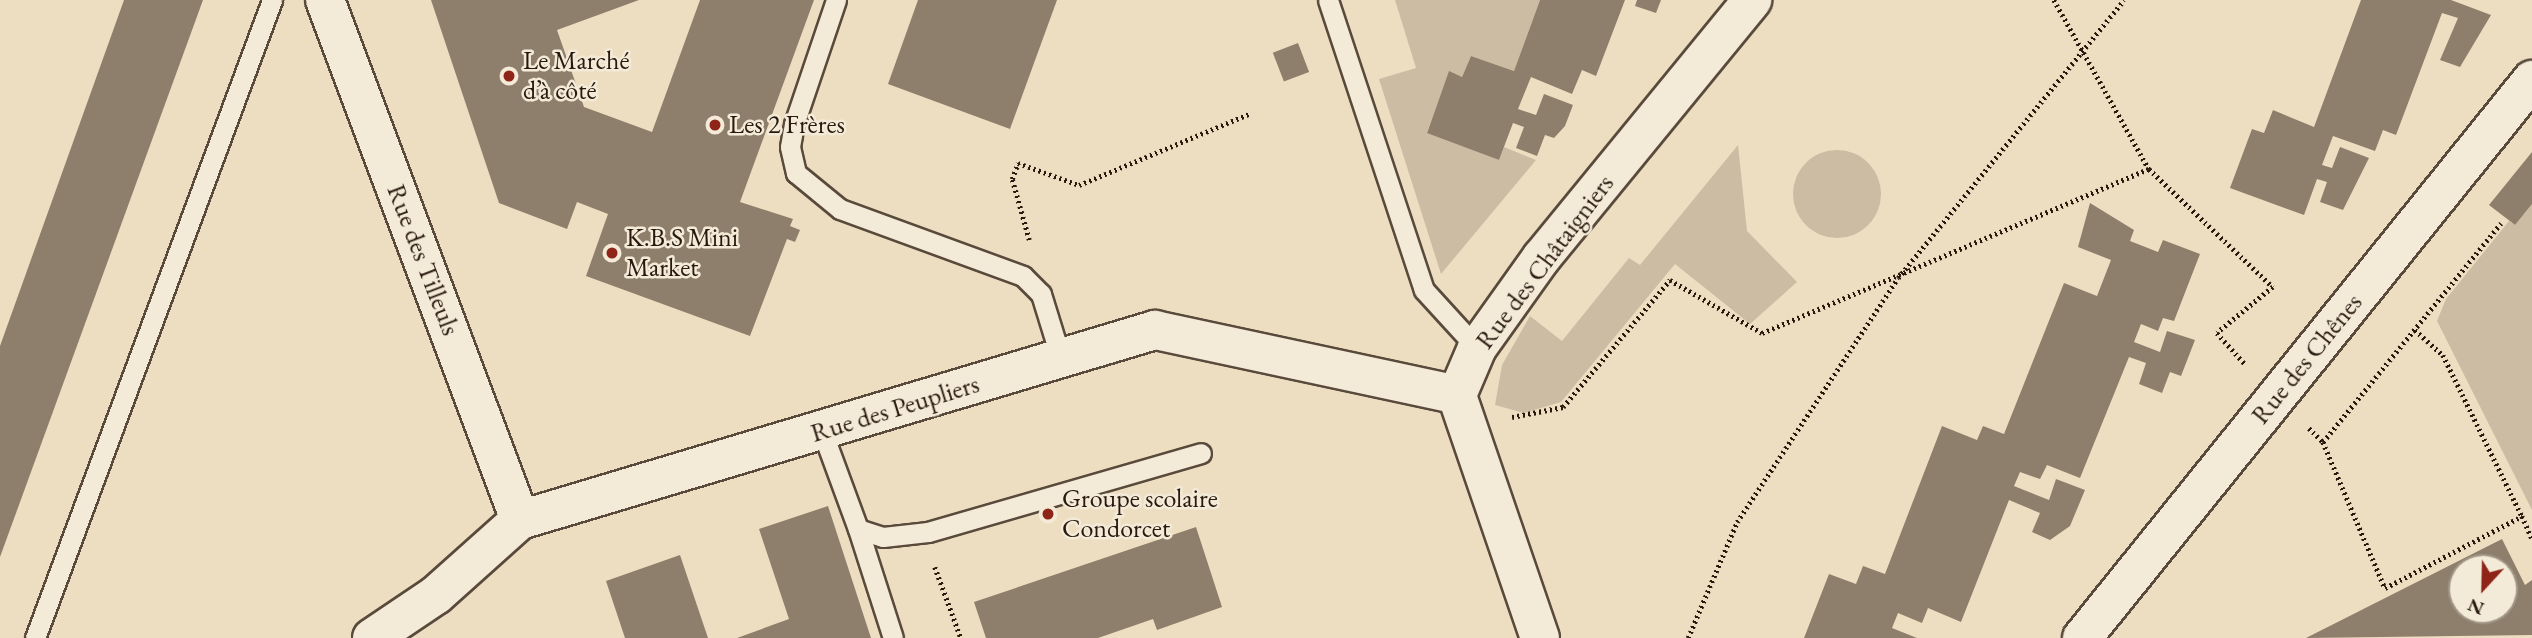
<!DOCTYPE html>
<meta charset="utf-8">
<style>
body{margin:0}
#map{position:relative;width:2532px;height:638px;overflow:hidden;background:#eddec2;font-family:"EB Garamond",serif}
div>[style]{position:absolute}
.green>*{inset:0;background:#ccbca3}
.round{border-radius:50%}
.building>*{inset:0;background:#8e7f6c;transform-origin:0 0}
.path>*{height:4.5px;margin-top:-2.25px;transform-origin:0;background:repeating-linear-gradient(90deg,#28180e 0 2px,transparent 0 5.5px)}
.roads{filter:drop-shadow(2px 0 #594a3b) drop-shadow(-2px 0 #594a3b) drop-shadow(0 2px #594a3b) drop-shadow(0 -2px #594a3b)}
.service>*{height:19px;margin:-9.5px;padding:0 9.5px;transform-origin:9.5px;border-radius:9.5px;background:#f3ead7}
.minor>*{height:38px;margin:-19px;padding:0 19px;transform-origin:19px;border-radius:19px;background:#f3ead7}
.dots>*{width:19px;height:19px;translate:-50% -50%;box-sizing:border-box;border:4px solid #f3ead7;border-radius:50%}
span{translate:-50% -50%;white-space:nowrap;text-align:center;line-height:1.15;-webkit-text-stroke:5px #f3ead7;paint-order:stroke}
.poi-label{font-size:26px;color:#28180e}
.left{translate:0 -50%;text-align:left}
.street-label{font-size:26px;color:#28180e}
.north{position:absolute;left:2448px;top:554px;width:70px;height:70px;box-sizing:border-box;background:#f3ead7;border:2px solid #a29687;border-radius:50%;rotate:202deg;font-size:19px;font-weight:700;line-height:28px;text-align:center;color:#28180e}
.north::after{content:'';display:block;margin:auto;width:24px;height:32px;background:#8f2418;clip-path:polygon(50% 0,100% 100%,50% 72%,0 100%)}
</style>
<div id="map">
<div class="green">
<i style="clip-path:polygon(1395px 0,1540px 0,1514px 71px,1471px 56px,1462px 77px,1449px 72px,1427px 132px,1499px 160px,1504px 147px,1536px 160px,1441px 274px,1379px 79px,1416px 68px)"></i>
<i style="clip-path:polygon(1738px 145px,1747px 231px,1797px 282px,1750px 324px,1675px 264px,1561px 402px,1524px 413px,1495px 405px,1502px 365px,1530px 316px,1562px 341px,1629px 258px,1640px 265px)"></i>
<i class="round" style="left:1793px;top:150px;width:88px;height:88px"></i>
<i style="clip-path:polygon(2532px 204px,2532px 510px,2437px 321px,2446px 299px,2509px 221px,2515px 225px)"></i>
</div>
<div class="building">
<i style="clip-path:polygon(124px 0,203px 0,0 557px,0 346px)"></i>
<i style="clip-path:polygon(431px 0,639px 0,557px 30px,584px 107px,652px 132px,700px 0,814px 0,740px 202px,793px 219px,790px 226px,800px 230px,795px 242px,787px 239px,750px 336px,586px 276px,608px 214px,577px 202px,567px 229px,499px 203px)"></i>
<i style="clip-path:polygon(918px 0,1057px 0,1010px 129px,888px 84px)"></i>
<i style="clip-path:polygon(1540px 0,1625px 0,1596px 76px,1582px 70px,1572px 94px,1531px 77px,1518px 109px,1536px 115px,1544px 94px,1573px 105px,1565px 126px,1554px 138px,1545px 135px,1537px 156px,1516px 148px,1524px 127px,1513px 123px,1499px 160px,1427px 133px,1449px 71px,1462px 77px,1471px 56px,1514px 71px)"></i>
<i style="clip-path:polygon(1637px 0,1661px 0,1656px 13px,1635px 6px)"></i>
<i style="clip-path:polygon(2361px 0,2451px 0,2491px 15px,2460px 67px,2440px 60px,2458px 18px,2442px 13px,2396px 135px,2383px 130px,2375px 151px,2333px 136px,2322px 165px,2332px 168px,2340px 147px,2369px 158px,2343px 210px,2320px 202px,2327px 182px,2317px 179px,2304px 215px,2230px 188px,2252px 129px,2264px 133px,2273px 110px,2314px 127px)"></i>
<i style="left:1298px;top:43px;width:31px;height:27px;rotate:69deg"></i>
<i style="clip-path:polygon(2532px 152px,2532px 204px,2515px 225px,2489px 205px)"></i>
<i style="clip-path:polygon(2090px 203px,2134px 230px,2130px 241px,2158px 252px,2163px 240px,2200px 254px,2174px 321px,2163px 318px,2158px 331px,2141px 324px,2134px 342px,2160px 352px,2167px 331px,2195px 340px,2181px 376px,2170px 372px,2162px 393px,2139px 384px,2146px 363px,2129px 357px,2080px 478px,2047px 465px,2040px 479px,2020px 472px,2014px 486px,2049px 500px,2056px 479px,2085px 490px,2070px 526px,2050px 540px,2032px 532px,2040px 513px,2009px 500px,1961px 622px,1928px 608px,1922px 623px,1898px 613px,1892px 628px,1917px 638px,1804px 638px,1829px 574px,1856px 584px,1863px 566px,1885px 574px,1942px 426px,1977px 440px,1983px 426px,2004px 434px,2064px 283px,2097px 296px,2111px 260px,2078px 247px)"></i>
<i style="clip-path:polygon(828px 506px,871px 638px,737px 638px,789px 619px,759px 529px)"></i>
<i style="clip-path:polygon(1196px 527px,1222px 607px,1157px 630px,1153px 619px,1098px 638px,986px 638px,974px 602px)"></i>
<i style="clip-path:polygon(evenodd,2502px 539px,2525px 585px,2532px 580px,2532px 635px,2306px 638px,2502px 539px,2462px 568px,2504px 568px,2504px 610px,2462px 610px,2462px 568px)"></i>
<i style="clip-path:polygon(680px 555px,708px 638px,625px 638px,606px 581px)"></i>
</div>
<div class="path">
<i style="left:2054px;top:0;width:194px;rotate:60.7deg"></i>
<i style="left:2149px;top:169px;width:171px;rotate:43.6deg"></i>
<i style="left:2273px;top:287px;width:72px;rotate:140.6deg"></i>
<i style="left:2217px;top:333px;width:42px;rotate:47.9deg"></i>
<i style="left:1029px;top:240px;width:63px;rotate:-105.6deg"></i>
<i style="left:1012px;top:179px;width:17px;rotate:-69deg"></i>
<i style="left:1018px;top:163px;width:65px;rotate:19.8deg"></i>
<i style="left:1079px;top:185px;width:184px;rotate:-22.7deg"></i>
<i style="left:2415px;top:330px;width:38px;rotate:42deg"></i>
<i style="left:2443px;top:355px;width:179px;rotate:63.9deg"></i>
<i style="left:1512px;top:417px;width:52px;rotate:-11.1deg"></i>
<i style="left:1563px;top:407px;width:166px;rotate:-49.9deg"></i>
<i style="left:1670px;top:280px;width:106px;rotate:29.9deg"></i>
<i style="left:1762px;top:333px;width:420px;rotate:-23deg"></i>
<i style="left:2309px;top:428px;width:20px;rotate:45deg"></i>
<i style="left:2323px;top:442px;width:159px;rotate:67deg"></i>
<i style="left:2385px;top:588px;width:155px;rotate:-27.7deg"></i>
<i style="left:2522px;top:516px;width:24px;rotate:66deg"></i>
<i style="left:2323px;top:442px;width:282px;rotate:-50.9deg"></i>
<i style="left:935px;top:567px;width:76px;rotate:69.9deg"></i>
<i style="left:1688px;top:638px;width:126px;rotate:-67.1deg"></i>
<i style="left:1737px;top:522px;width:292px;rotate:-56.6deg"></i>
<i style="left:1898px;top:278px;width:358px;rotate:-50.9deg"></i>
</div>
<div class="roads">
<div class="service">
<i style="left:836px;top:0;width:131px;rotate:108.7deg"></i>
<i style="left:794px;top:124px;width:23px;rotate:100deg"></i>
<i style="left:790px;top:147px;width:27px;rotate:77deg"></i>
<i style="left:796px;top:173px;width:57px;rotate:39.3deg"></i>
<i style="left:840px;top:209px;width:195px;rotate:20.1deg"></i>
<i style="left:1023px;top:276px;width:25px;rotate:45deg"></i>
<i style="left:1041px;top:294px;width:68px;rotate:72.9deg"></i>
<i style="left:1328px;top:0;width:305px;rotate:71.7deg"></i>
<i style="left:1424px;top:290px;width:79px;rotate:47.6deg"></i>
<i style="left:822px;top:431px;width:104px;rotate:69.8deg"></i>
<i style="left:858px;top:529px;width:26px;rotate:18deg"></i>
<i style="left:883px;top:537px;width:45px;rotate:-6.3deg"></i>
<i style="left:928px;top:532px;width:284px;rotate:-16.1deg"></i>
<i style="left:858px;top:529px;width:114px;rotate:72.2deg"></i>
<i style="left:35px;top:638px;width:681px;rotate:-69.62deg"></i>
</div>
<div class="minor">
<i style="left:325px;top:0;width:555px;rotate:69.44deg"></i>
<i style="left:372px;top:638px;width:77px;rotate:-33.9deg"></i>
<i style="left:436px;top:595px;width:113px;rotate:-41.8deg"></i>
<i style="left:520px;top:520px;width:663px;rotate:-16.66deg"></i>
<i style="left:1155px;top:330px;width:309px;rotate:12.1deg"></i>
<i style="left:1540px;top:638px;width:257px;rotate:-108.9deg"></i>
<i style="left:1457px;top:395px;width:51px;rotate:-66.9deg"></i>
<i style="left:1477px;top:348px;width:112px;rotate:-54.5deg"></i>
<i style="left:1542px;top:257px;width:332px;rotate:-50.7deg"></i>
<i style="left:2082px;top:638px;width:717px;rotate:-51.12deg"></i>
</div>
</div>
<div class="dots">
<i style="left:509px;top:76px;background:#8f2418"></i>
<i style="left:715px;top:125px;background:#8f2418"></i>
<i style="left:612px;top:253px;background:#8f2418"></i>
<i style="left:1048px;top:514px;background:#8f2418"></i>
</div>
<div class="poi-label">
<span class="left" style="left:523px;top:76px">Le Marché<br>d’à côté</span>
<span class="left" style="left:729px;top:125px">Les 2 Frères</span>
<span class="left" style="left:626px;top:253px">K.B.S Mini<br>Market</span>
<span class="left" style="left:1062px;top:514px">Groupe scolaire<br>Condorcet</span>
</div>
<div class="street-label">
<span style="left:423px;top:260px;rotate:69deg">Rue des Tilleuls</span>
<span style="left:1545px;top:262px;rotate:-53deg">Rue des Châtaigniers</span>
<span style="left:2307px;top:359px;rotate:-51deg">Rue des Chênes</span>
<span style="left:895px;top:409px;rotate:-17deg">Rue des Peupliers</span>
</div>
<div class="north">N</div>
</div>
